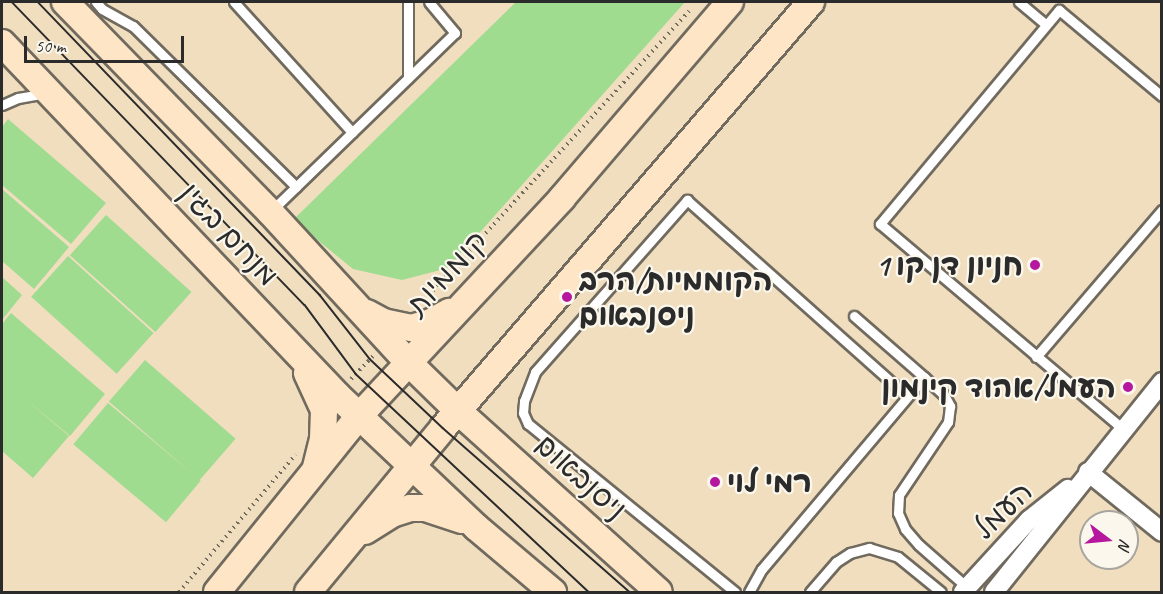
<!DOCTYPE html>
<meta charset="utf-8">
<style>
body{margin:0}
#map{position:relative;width:1163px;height:594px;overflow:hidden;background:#f0debf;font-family:Caveat,"Playpen Sans Hebrew",sans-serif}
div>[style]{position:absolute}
.green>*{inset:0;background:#a0dc90;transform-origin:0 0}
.path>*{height:4px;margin-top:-2px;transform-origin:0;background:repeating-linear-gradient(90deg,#706a5f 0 1.5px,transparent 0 6px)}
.roads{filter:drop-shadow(2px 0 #706a5f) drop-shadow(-2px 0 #706a5f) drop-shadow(0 2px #706a5f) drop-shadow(0 -2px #706a5f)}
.lane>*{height:9px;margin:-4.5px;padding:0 4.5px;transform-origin:4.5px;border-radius:4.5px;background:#fff}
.street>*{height:18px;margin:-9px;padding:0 9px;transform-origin:9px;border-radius:9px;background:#fff}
.secondary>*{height:26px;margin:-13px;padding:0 13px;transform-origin:13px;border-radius:13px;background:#fee5c5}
.tram>*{height:1.5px;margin:-0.75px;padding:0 0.75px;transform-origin:0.75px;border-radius:0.75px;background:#2b2b2b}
.dots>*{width:16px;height:16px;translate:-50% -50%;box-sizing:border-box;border:3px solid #fbf7ec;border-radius:50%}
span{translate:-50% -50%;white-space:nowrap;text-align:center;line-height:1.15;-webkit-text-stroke:4.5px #fbf7ec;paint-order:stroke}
.street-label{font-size:30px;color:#2b2b2b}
.poi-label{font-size:30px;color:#2b2b2b;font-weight:700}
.right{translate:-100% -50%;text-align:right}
.left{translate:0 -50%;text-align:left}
.frame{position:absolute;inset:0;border:3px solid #2b2b2b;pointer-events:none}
.north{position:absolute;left:1079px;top:510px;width:60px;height:60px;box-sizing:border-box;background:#fbf7ec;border:2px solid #a8a59f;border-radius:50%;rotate:106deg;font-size:16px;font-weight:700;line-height:24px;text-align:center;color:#2b2b2b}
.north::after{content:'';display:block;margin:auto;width:21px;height:27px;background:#b5179e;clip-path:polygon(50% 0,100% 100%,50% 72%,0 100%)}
.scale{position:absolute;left:24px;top:36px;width:160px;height:27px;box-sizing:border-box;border:3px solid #2b2b2b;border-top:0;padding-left:8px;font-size:18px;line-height:21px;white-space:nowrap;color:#2b2b2b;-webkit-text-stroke:4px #fbf7ec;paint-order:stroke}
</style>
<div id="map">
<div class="green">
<i style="clip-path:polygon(516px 2px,685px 2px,448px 268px,402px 280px,353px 269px,293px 220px)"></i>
<i style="clip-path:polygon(8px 119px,106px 203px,71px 244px,2px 185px,2px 127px)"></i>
<i style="clip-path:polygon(2px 189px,69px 247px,34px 289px,2px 261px)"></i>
<i style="left:106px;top:215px;width:115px;height:54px;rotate:42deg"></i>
<i style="left:68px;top:256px;width:115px;height:55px;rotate:42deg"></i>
<i style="clip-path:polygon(2px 277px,22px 295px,2px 320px)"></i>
<i style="clip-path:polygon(11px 313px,105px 394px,70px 436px,23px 397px,69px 436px,33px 478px,2px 451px,2px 324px)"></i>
<i style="left:145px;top:360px;width:120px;height:55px;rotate:41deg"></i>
<i style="left:108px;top:403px;width:121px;height:54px;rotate:40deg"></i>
</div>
<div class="path">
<i style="left:429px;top:295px;width:385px;rotate:-47.5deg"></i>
<i style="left:351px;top:379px;width:32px;rotate:-46deg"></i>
<i style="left:179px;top:592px;width:180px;rotate:-49.7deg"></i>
</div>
<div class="roads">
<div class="lane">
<i style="left:96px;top:2px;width:9px;rotate:49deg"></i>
<i style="left:102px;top:9px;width:35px;rotate:29deg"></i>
<i style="left:133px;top:26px;width:229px;rotate:44.6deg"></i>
<i style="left:234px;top:2px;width:176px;rotate:47.8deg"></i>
<i style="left:1019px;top:2px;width:35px;rotate:40deg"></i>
<i style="left:408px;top:78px;width:76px;rotate:-90deg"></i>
<i style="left:2px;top:105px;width:17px;rotate:-24deg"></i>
<i style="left:18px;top:98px;width:27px;rotate:-10deg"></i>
<i style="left:271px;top:211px;width:256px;rotate:-44.1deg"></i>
<i style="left:455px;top:33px;width:40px;rotate:-130deg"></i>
<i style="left:854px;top:316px;width:93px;rotate:41.1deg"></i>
<i style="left:1036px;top:357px;width:194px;rotate:-49.4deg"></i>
<i style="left:1123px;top:429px;width:318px;rotate:-139.8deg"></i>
<i style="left:880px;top:224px;width:279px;rotate:-50.1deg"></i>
<i style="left:1059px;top:10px;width:134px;rotate:39.9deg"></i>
<i style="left:735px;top:592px;width:267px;rotate:-140.9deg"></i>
<i style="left:528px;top:424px;width:12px;rotate:-114deg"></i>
<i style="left:523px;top:413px;width:12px;rotate:-85deg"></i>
<i style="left:524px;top:401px;width:31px;rotate:-69deg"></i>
<i style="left:535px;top:372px;width:230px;rotate:-48.5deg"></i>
<i style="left:687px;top:200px;width:295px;rotate:41.7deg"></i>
<i style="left:749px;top:592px;width:26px;rotate:-61deg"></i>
<i style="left:762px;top:569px;width:251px;rotate:-49.8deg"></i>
<i style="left:924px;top:377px;width:27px;rotate:42deg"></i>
<i style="left:944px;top:395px;width:13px;rotate:61deg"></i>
<i style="left:950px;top:406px;width:16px;rotate:97deg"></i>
<i style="left:948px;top:422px;width:88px;rotate:123.9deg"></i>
<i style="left:899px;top:495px;width:18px;rotate:93deg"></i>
<i style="left:898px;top:513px;width:17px;rotate:66deg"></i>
<i style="left:905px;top:529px;width:21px;rotate:49deg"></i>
<i style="left:919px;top:545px;width:65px;rotate:41.3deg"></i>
<i style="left:810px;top:592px;width:40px;rotate:-49deg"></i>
<i style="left:836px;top:562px;width:17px;rotate:-33deg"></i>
<i style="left:850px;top:553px;width:20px;rotate:-15deg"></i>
<i style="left:869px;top:548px;width:30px;rotate:17deg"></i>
<i style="left:898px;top:557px;width:55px;rotate:39.1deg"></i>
</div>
<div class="street">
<i style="left:1088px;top:472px;width:95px;rotate:39deg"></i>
<i style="left:963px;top:592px;width:98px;rotate:-47.5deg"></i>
<i style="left:1029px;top:520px;width:50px;rotate:-38.5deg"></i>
<i style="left:994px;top:592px;width:269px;rotate:-51.3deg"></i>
</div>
<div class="secondary">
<i style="left:65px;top:2px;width:293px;rotate:45.7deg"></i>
<i style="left:270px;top:212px;width:205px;rotate:47.4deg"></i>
<i style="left:409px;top:363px;width:69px;rotate:44.4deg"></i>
<i style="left:458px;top:411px;width:270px;rotate:42deg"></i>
<i style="left:2px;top:43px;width:486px;rotate:46.4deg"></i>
<i style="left:337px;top:395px;width:192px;rotate:43.5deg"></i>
<i style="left:476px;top:527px;width:101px;rotate:40.2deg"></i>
<i style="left:367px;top:313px;width:18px;rotate:29deg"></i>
<i style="left:383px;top:322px;width:29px;rotate:12deg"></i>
<i style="left:411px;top:328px;width:19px;rotate:-16deg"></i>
<i style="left:429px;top:323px;width:23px;rotate:-29deg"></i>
<i style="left:307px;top:373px;width:41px;rotate:65.3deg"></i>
<i style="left:324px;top:410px;width:29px;rotate:92deg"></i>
<i style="left:323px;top:439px;width:29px;rotate:104deg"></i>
<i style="left:365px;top:531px;width:32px;rotate:-32deg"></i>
<i style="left:392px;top:514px;width:19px;rotate:-18deg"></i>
<i style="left:410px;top:508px;width:15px"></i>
<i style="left:425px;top:508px;width:39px;rotate:18deg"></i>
<i style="left:217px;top:592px;width:226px;rotate:-51.1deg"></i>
<i style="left:359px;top:416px;width:298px;rotate:-47deg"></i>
<i style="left:562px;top:198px;width:258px;rotate:-49.4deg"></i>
<i style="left:308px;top:592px;width:212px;rotate:-50.5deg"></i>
<i style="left:443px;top:428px;width:563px;rotate:-49.18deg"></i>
</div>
</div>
<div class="tram">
<i style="left:12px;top:2px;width:421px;rotate:46deg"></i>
<i style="left:305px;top:305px;width:86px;rotate:53.5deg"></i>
<i style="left:356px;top:374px;width:319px;rotate:43.1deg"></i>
<i style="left:38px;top:2px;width:407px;rotate:46.1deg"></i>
<i style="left:320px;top:295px;width:81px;rotate:52deg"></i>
<i style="left:370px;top:359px;width:100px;rotate:43.4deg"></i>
<i style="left:443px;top:428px;width:249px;rotate:41.3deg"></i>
</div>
<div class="dots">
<i style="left:1035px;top:265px;background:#b5179e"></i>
<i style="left:567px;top:297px;background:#b5179e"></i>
<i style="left:1128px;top:387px;background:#b5179e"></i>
<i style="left:715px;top:482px;background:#b5179e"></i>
</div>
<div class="street-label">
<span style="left:229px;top:234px;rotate:47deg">מנחם בגין</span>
<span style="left:447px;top:273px;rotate:-47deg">קוממיות</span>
<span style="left:581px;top:477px;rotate:42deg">ניסנבאום</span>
<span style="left:1003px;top:510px;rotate:-44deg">העמל</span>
</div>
<div class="poi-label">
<span class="right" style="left:1023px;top:265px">חניון דן קו 1</span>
<span class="left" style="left:579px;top:297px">הקוממיות/הרב<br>ניסנבאום</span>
<span class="right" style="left:1116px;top:387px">העמל/אהוד קינמון</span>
<span class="left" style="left:727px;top:482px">רמי לוי</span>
</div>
<div class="frame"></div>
<div class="north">N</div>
<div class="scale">50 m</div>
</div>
